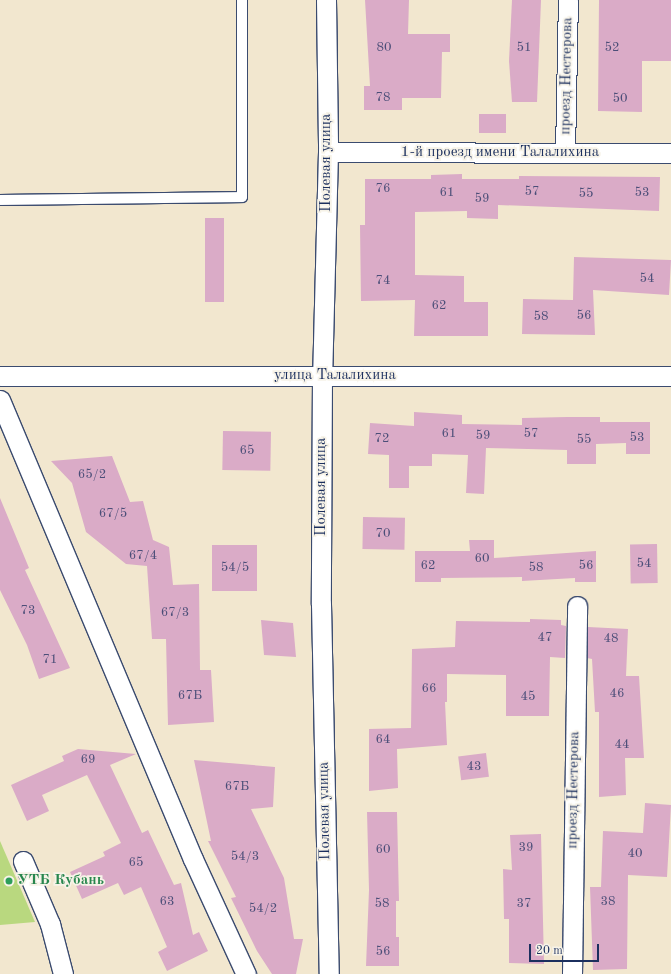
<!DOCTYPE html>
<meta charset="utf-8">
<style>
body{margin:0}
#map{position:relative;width:671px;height:974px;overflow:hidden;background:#f2e7cf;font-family:"Old Standard TT",serif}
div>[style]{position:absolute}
.green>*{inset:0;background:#b9d87f}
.building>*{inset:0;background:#daabc7;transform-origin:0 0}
.roads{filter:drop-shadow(1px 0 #3b4b6f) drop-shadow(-1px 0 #3b4b6f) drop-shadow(0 1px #3b4b6f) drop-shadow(0 -1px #3b4b6f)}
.service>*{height:10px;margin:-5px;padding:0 5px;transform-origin:5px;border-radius:5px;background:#fff}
.minor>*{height:19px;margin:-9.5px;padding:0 9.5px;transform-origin:9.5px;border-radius:9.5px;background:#fff}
.dots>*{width:11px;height:11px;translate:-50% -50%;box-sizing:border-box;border:2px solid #f7f3e8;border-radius:50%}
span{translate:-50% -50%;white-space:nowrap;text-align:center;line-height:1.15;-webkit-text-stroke:3.5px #f7f3e8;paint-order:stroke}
.number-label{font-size:13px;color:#4b4e78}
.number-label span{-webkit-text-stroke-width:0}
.street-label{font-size:15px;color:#1b2f5e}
.leisure-label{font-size:15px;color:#27864d;font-weight:700}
.left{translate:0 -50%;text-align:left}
.scale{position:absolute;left:529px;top:944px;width:70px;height:18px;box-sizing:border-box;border:2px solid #1b2f5e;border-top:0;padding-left:5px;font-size:12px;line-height:14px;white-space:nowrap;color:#1b2f5e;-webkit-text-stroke:3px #f7f3e8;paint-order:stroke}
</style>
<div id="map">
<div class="green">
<i style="clip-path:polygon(0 841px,35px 922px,0 925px)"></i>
</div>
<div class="building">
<i style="clip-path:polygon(365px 0,409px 0,408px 34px,450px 34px,450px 52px,442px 52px,441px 98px,402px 98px,402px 110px,364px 110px,364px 86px,370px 86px)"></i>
<i style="clip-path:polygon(512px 0,541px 0,537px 102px,512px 102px,509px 61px)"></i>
<i style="clip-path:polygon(599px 0,671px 0,671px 61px,642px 61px,642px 112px,598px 111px)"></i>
<i style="left:479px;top:114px;width:27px;height:19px"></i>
<i style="clip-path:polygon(462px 174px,462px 179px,519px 179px,519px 176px,660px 177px,659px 211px,498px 205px,498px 219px,467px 218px,467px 211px,415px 212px,415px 275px,464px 276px,464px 302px,488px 302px,488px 336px,414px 336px,415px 300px,361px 301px,360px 225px,365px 225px,365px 179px,431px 179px,431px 175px)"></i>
<i style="left:205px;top:218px;width:19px;height:84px"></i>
<i style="clip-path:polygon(574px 257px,671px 260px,669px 295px,593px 290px,595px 335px,522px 334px,523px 299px,573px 300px)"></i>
<i style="clip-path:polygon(414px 412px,462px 415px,462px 424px,522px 425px,522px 418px,567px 417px,600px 417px,600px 422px,650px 422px,650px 454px,626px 454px,626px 443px,596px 444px,596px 464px,567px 464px,567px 450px,486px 448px,484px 494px,466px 493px,468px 455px,432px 454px,432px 466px,409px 466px,409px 488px,389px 488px,389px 455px,368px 454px,370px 423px,414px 426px)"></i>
<i style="left:223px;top:431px;width:48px;height:39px;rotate:1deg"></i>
<i style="clip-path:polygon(112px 456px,130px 502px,143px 501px,153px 540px,169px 547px,173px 585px,199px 584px,200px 670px,211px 670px,214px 722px,168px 725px,166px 639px,152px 639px,147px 566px,126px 564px,86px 532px,72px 483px,51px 461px)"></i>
<i style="clip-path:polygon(0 498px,29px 568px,25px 570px,70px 668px,39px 679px,27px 645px,0 590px)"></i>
<i style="left:363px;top:517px;width:42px;height:32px;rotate:1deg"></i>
<i style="clip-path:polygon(469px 540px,494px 540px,494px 558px,596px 551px,596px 582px,575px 582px,575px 578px,522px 581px,522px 577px,441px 578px,441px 582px,415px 582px,415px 551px,470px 551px)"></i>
<i style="left:657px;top:544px;width:39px;height:27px;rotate:89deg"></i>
<i style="left:212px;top:545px;width:45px;height:46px"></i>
<i style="clip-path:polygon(530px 619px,561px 620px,561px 625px,566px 626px,565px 658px,550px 657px,549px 716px,506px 716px,506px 675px,447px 674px,447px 702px,445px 702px,447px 745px,397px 749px,398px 788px,369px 791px,369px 729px,411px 728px,412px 649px,455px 647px,456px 621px,530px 622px)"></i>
<i style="clip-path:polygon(261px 620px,293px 623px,296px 657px,264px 655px)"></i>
<i style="clip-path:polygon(588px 627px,628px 629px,626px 676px,639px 676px,644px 758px,625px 758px,626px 795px,599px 797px,599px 712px,595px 712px,592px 659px,587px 658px)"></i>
<i style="clip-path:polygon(78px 749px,136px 754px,110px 765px,142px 833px,148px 830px,174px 885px,181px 883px,193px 935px,199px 932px,208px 951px,167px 971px,158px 952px,167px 947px,141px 887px,124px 895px,118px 883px,82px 899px,70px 872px,105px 856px,103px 852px,121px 843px,87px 775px,42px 795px,49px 811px,27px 821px,11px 785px,64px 761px,62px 756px)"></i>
<i style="left:486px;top:753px;width:24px;height:28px;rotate:83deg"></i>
<i style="clip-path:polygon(194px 760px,275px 767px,273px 807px,251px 809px,284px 878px,294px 939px,303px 939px,296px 974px,272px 974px,257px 951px,231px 898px,236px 897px,208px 841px,211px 841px)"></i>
<i style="clip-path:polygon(645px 803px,671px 805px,667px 877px,628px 875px,627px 969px,593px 970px,590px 887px,601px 887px,603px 831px,643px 833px)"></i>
<i style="clip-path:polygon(367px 812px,397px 812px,399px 901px,396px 901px,396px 937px,399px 937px,399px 966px,366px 966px,369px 890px)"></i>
<i style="clip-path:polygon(541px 834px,544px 964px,509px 963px,509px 919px,504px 919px,503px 869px,512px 870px,510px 835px)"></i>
</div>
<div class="roads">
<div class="service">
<i style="left:0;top:200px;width:242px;rotate:-0.7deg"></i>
<i style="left:242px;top:197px;width:197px;rotate:-90deg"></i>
</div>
<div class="minor">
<i style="left:326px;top:0;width:152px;rotate:89.2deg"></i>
<i style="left:328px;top:152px;width:224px;rotate:91.5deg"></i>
<i style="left:322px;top:376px;width:228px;rotate:90.3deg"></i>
<i style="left:321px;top:604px;width:370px;rotate:88.8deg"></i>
<i style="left:328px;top:152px;width:343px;rotate:0.2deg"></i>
<i style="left:565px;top:153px;width:153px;rotate:-88.9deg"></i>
<i style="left:0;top:376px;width:671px"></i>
<i style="left:0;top:400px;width:498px;rotate:67.2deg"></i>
<i style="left:193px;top:859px;width:127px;rotate:65.3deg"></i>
<i style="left:23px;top:861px;width:69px;rotate:66.8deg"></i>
<i style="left:50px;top:924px;width:52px;rotate:75.4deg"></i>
<i style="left:572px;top:974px;width:368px;rotate:-89.2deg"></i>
</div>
</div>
<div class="dots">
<i style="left:9px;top:881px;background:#2e9e5b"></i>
</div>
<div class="number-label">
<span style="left:384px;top:48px">80</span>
<span style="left:524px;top:48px">51</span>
<span style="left:612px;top:48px">52</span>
<span style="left:383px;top:98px">78</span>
<span style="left:620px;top:99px">50</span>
<span style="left:383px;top:189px">76</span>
<span style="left:532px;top:192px">57</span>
<span style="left:447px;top:193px">61</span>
<span style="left:642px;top:193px">53</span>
<span style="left:586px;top:194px">55</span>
<span style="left:482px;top:199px">59</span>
<span style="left:647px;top:279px">54</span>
<span style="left:383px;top:281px">74</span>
<span style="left:439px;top:306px">62</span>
<span style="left:584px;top:316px">56</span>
<span style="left:541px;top:317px">58</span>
<span style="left:449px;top:434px">61</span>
<span style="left:531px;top:434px">57</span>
<span style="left:483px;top:436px">59</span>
<span style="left:637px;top:438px">53</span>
<span style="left:382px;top:439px">72</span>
<span style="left:584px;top:440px">55</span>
<span style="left:247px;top:451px">65</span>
<span style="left:92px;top:475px">65/2</span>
<span style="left:113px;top:514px">67/5</span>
<span style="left:383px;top:534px">70</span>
<span style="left:143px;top:556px">67/4</span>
<span style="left:482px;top:559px">60</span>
<span style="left:644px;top:564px">54</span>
<span style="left:428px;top:566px">62</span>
<span style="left:586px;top:566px">56</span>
<span style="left:235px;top:568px">54/5</span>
<span style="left:536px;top:568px">58</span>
<span style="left:28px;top:611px">73</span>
<span style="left:175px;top:613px">67/3</span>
<span style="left:545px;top:638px">47</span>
<span style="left:611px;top:639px">48</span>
<span style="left:50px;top:660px">71</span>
<span style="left:429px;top:689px">66</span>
<span style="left:617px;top:694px">46</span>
<span style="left:190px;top:696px">67Б</span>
<span style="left:528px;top:697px">45</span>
<span style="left:383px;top:740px">64</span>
<span style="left:622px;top:745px">44</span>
<span style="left:88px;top:760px">69</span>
<span style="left:474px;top:767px">43</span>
<span style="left:237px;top:787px">67Б</span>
<span style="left:526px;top:848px">39</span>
<span style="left:383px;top:850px">60</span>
<span style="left:635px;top:854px">40</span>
<span style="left:245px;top:857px">54/3</span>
<span style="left:136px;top:863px">65</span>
<span style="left:167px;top:902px">63</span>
<span style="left:608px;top:902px">38</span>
<span style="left:382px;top:904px">58</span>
<span style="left:524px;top:904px">37</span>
<span style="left:263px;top:909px">54/2</span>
<span style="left:383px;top:952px">56</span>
</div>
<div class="street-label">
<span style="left:567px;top:76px;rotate:-89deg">проезд Нестерова</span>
<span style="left:500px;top:153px">1-й проезд имени Талалихина</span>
<span style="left:327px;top:163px;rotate:-90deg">Полевая улица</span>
<span style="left:335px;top:376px">улица Талалихина</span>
<span style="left:322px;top:487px;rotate:-90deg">Полевая улица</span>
<span style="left:574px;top:790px;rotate:-89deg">проезд Нестерова</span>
<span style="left:325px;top:811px;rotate:-91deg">Полевая улица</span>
</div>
<div class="leisure-label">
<span class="left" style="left:17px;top:881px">УТБ Кубань</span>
</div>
<div class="scale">20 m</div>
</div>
